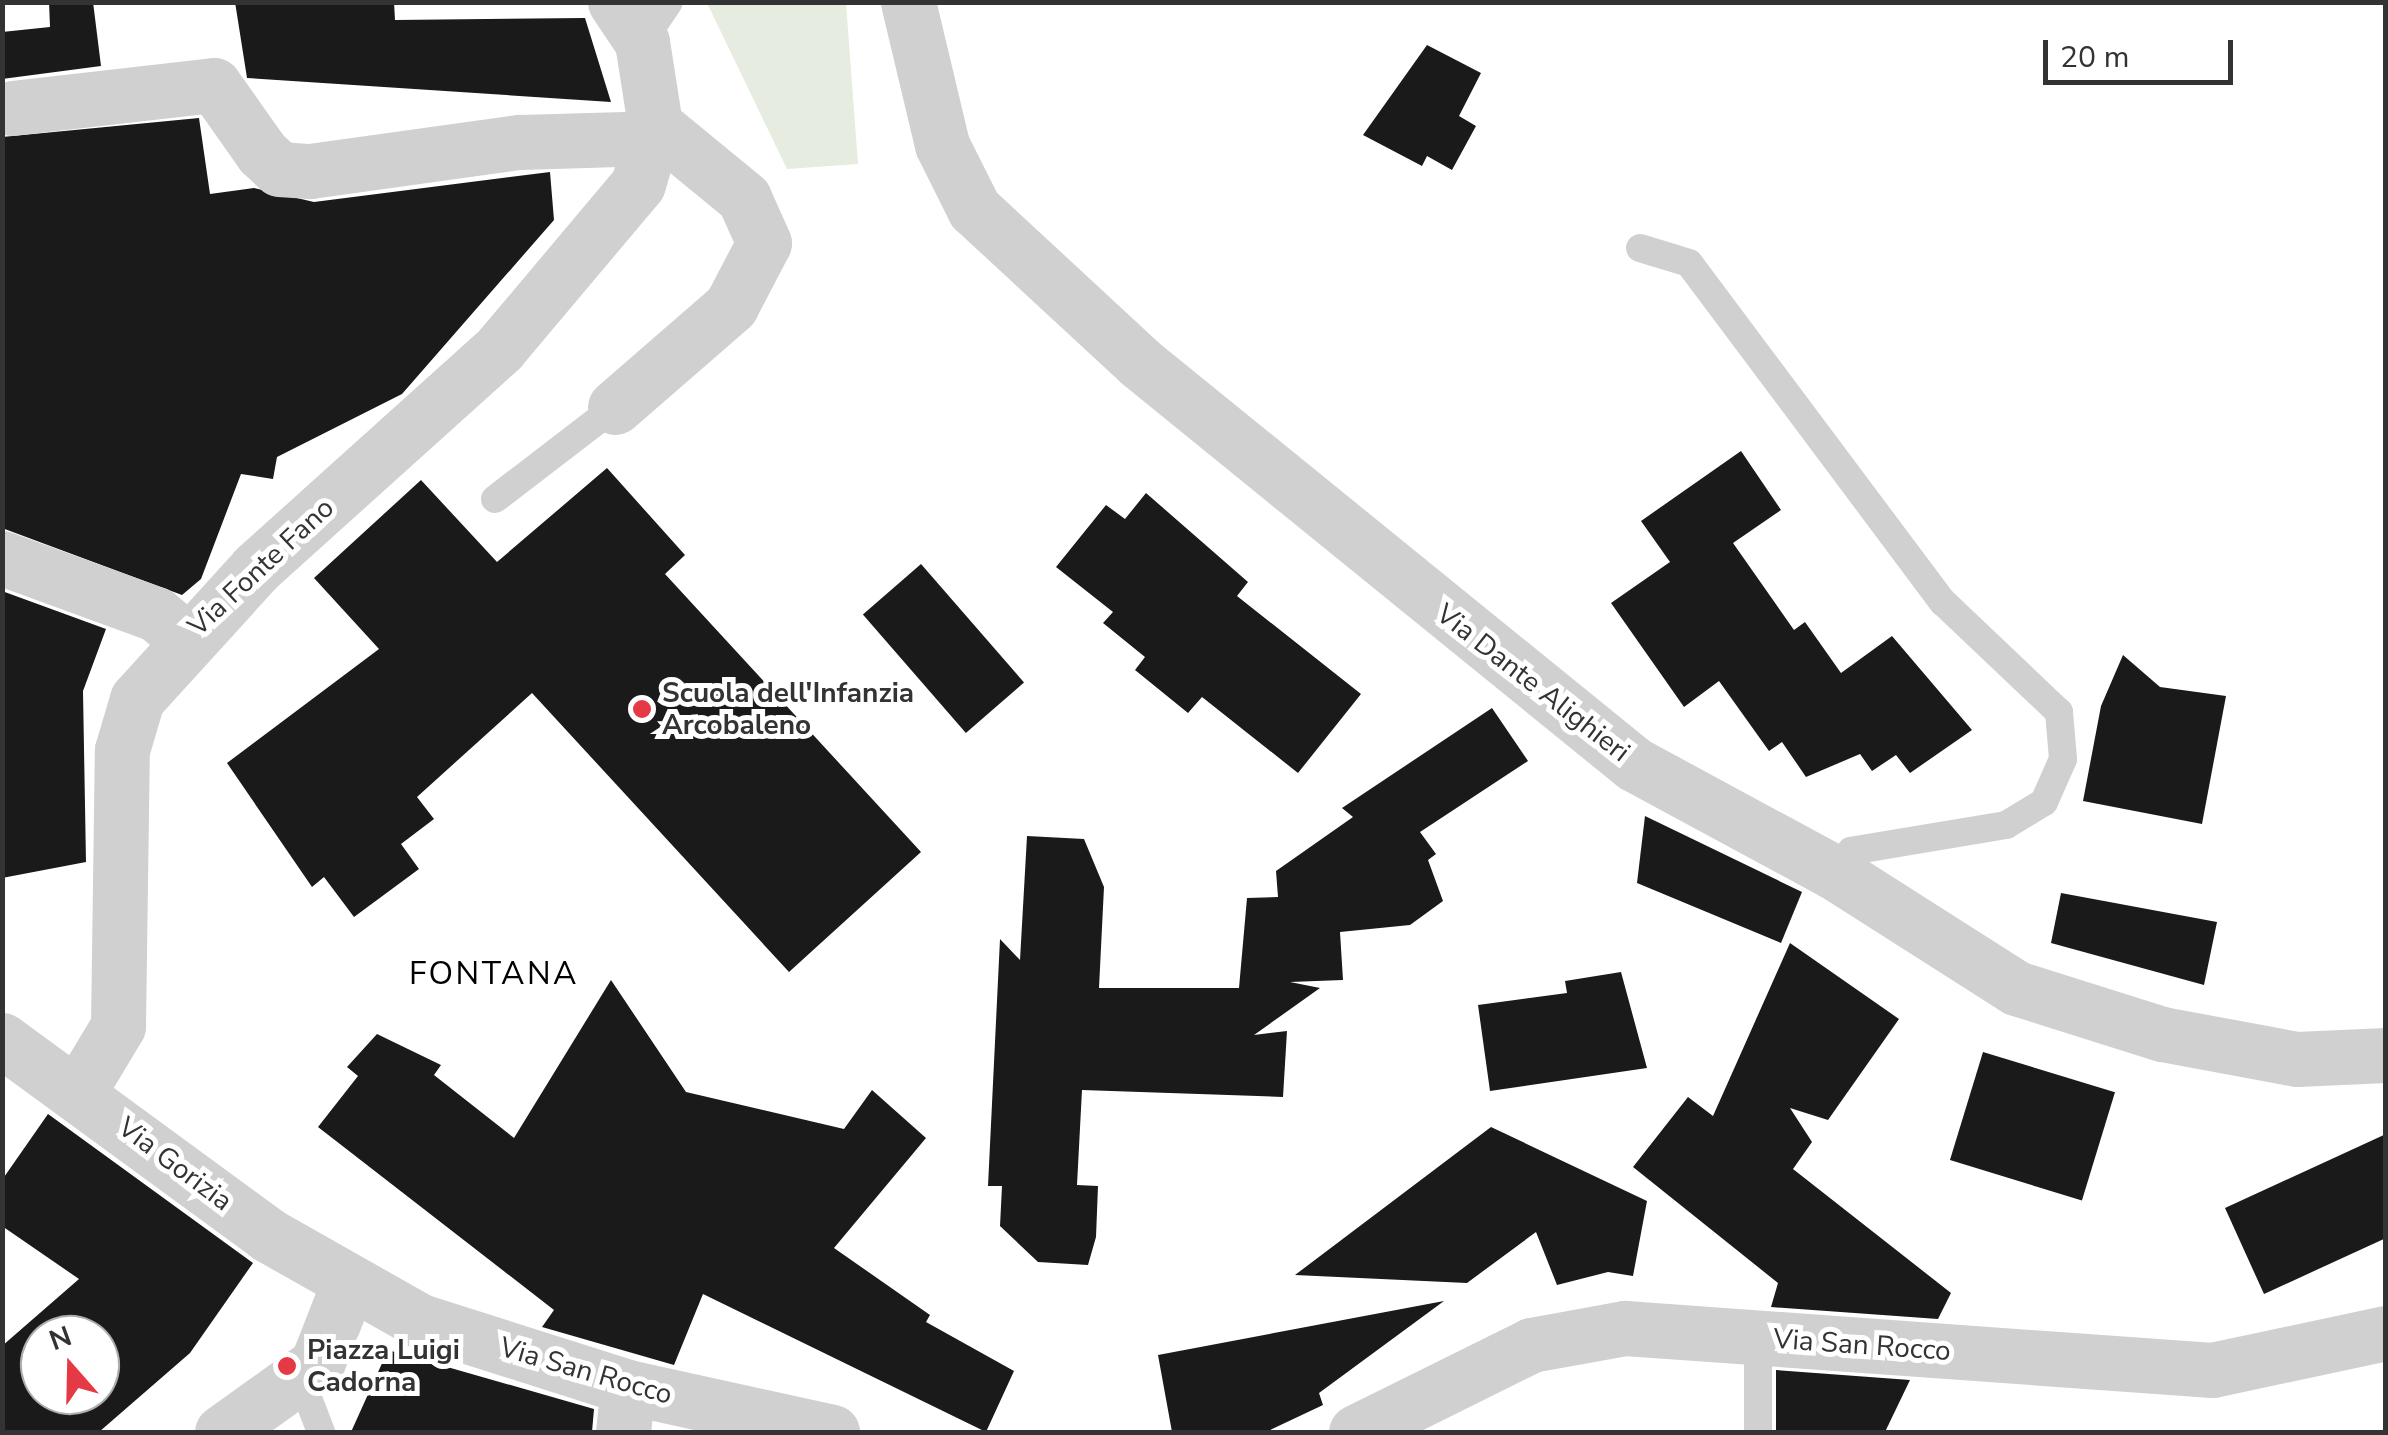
<!DOCTYPE html>
<style>
body{margin:0}
#map{position:relative;width:2388px;height:1435px;overflow:hidden;background:#fff;font-family:"Nunito Sans",sans-serif}
div>[style]{position:absolute}
.green>*{inset:0;background:#e6ecdf}
.building>*{inset:0;background:#1a1a1a;transform-origin:0 0}
.service>*{height:28px;margin:-14px;padding:0 14px;transform-origin:14px;border-radius:14px;background:#d0d0d0}
.minor>*{height:55px;margin:-27.5px;padding:0 27.5px;transform-origin:27.5px;border-radius:27.5px;background:#d0d0d0}
.dots>*{width:28px;height:28px;translate:-50% -50%;box-sizing:border-box;border:5px solid #fff;border-radius:50%}
span{translate:-50% -50%;white-space:nowrap;text-align:center;line-height:1.15;-webkit-text-stroke:10px #fff;paint-order:stroke}
.street-label{font-size:28px;color:#333}
.poi-label{font-size:28px;color:#333;font-weight:700}
.left{translate:0 -50%;text-align:left}
.quarter-label{font-size:32px;color:#000;letter-spacing:2.5px}
.frame{position:absolute;inset:0;border:5px solid #333;pointer-events:none}
.north{position:absolute;left:20px;top:1315px;width:100px;height:100px;box-sizing:border-box;background:#fff;border:2px solid #adadad;border-radius:50%;rotate:340deg;font-size:28px;font-weight:700;line-height:40px;text-align:center;color:#333}
.north::after{content:'';display:block;margin:auto;width:35px;height:45px;background:#e63946;clip-path:polygon(50% 0,100% 100%,50% 72%,0 100%)}
.scale{position:absolute;left:2043px;top:40px;width:190px;height:45px;box-sizing:border-box;border:5px solid #333;border-top:0;padding-left:12px;font-size:30px;line-height:35px;white-space:nowrap;color:#333;-webkit-text-stroke:8px #fff;paint-order:stroke}
</style>
<div id="map">
<div class="green">
<i style="clip-path:polygon(707px 3px,846px 3px,858px 164px,787px 169px)"></i>
</div>
<div class="building">
<i style="clip-path:polygon(49px 2px,93px 2px,101px 66px,2px 79px,2px 32px,50px 27px)"></i>
<i style="clip-path:polygon(235px 2px,394px 2px,395px 20px,585px 18px,611px 102px,247px 78px)"></i>
<i style="clip-path:polygon(1427px 45px,1481px 73px,1459px 116px,1476px 126px,1452px 170px,1427px 156px,1422px 166px,1363px 135px)"></i>
<i style="clip-path:polygon(199px 118px,210px 194px,254px 188px,314px 202px,550px 172px,554px 220px,402px 394px,277px 457px,273px 479px,241px 474px,201px 579px,182px 595px,2px 528px,2px 137px)"></i>
<i style="clip-path:polygon(1741px 451px,1781px 510px,1733px 543px,1794px 630px,1805px 622px,1841px 673px,1892px 636px,1972px 730px,1910px 773px,1896px 755px,1872px 771px,1860px 754px,1806px 777px,1782px 742px,1769px 751px,1719px 681px,1684px 707px,1611px 603px,1670px 562px,1641px 521px)"></i>
<i style="clip-path:polygon(607px 468px,685px 555px,665px 574px,921px 852px,789px 972px,532px 693px,417px 797px,434px 819px,401px 844px,419px 869px,354px 917px,324px 877px,312px 887px,227px 763px,379px 649px,314px 578px,421px 480px,497px 562px)"></i>
<i style="clip-path:polygon(1146px 493px,1248px 582px,1237px 596px,1361px 694px,1298px 773px,1202px 697px,1188px 713px,1135px 670px,1145px 657px,1103px 623px,1113px 612px,1056px 567px,1106px 505px,1125px 519px)"></i>
<i style="left:921px;top:564px;width:157px;height:77px;rotate:49deg"></i>
<i style="clip-path:polygon(2px 591px,106px 629px,83px 691px,86px 862px,2px 878px)"></i>
<i style="clip-path:polygon(2123px 655px,2160px 687px,2226px 696px,2202px 824px,2083px 801px,2101px 706px)"></i>
<i style="clip-path:polygon(1492px 708px,1528px 761px,1420px 832px,1436px 854px,1428px 860px,1443px 901px,1410px 925px,1340px 932px,1343px 980px,1290px 982px,1320px 988px,1254px 1035px,1287px 1031px,1283px 1097px,1082px 1090px,1077px 1185px,1098px 1186px,1096px 1237px,1088px 1265px,1038px 1262px,1000px 1226px,1002px 1186px,988px 1186px,1000px 939px,1020px 960px,1027px 836px,1084px 839px,1104px 887px,1099px 988px,1239px 988px,1247px 898px,1278px 897px,1276px 871px,1353px 817px,1342px 808px)"></i>
<i style="clip-path:polygon(1645px 816px,1802px 892px,1781px 943px,1637px 883px)"></i>
<i style="clip-path:polygon(2061px 893px,2217px 922px,2204px 985px,2051px 943px)"></i>
<i style="clip-path:polygon(1790px 943px,1899px 1019px,1828px 1120px,1790px 1108px,1812px 1142px,1793px 1169px,1951px 1293px,1938px 1319px,1771px 1307px,1778px 1283px,1633px 1167px,1688px 1097px,1713px 1116px)"></i>
<i style="clip-path:polygon(1621px 972px,1647px 1068px,1490px 1091px,1478px 1005px,1567px 993px,1565px 981px)"></i>
<i style="clip-path:polygon(611px 980px,686px 1092px,844px 1129px,872px 1090px,926px 1138px,834px 1248px,930px 1315px,926px 1322px,1014px 1371px,986px 1432px,703px 1294px,674px 1365px,542px 1327px,554px 1310px,318px 1127px,358px 1076px,347px 1067px,377px 1034px,441px 1065px,434px 1075px,514px 1138px)"></i>
<i style="left:1983px;top:1052px;width:138px;height:113px;rotate:17deg"></i>
<i style="clip-path:polygon(evenodd,48px 1114px,253px 1263px,190px 1353px,99px 1432px,2px 1432px,2px 1346px,79px 1279px,2px 1226px,2px 1180px,48px 1114px,40px 1335px,100px 1335px,100px 1395px,40px 1395px,40px 1335px)"></i>
<i style="clip-path:polygon(1491px 1127px,1647px 1201px,1633px 1276px,1608px 1272px,1557px 1285px,1536px 1232px,1467px 1283px,1295px 1275px)"></i>
<i style="clip-path:polygon(2386px 1134px,2386px 1238px,2264px 1294px,2225px 1208px)"></i>
<i style="clip-path:polygon(1444px 1301px,1319px 1393px,1323px 1405px,1266px 1432px,1172px 1432px,1158px 1355px)"></i>
<i style="clip-path:polygon(388px 1350px,594px 1409px,592px 1432px,351px 1432px)"></i>
<i style="clip-path:polygon(1776px 1370px,1910px 1380px,1885px 1432px,1776px 1432px)"></i>
</div>
<div class="service">
<i style="left:642px;top:42px;width:48px;rotate:-56deg"></i>
<i style="left:1640px;top:248px;width:51px;rotate:17deg"></i>
<i style="left:1689px;top:263px;width:424px;rotate:53.2deg"></i>
<i style="left:1943px;top:602px;width:160px;rotate:43.5deg"></i>
<i style="left:2059px;top:712px;width:47px;rotate:85.1deg"></i>
<i style="left:2063px;top:759px;width:47px;rotate:113.8deg"></i>
<i style="left:2044px;top:802px;width:44px;rotate:148.8deg"></i>
<i style="left:2006px;top:825px;width:157px;rotate:170.5deg"></i>
<i style="left:1851px;top:851px;width:27px;rotate:129deg"></i>
<i style="left:495px;top:499px;width:151px;rotate:-37.5deg"></i>
<i style="left:300px;top:1377px;width:59px;rotate:69.1deg"></i>
<i style="left:1758px;top:1432px;width:95px;rotate:-90deg"></i>
</div>
<div class="minor">
<i style="left:908px;top:2px;width:147px;rotate:76.6deg"></i>
<i style="left:942px;top:145px;width:72px;rotate:63.4deg"></i>
<i style="left:974px;top:209px;width:225px;rotate:42.8deg"></i>
<i style="left:1139px;top:362px;width:638px;rotate:39.08deg"></i>
<i style="left:1634px;top:764px;width:227px;rotate:28.4deg"></i>
<i style="left:1834px;top:872px;width:216px;rotate:32.5deg"></i>
<i style="left:2016px;top:988px;width:153px;rotate:17.5deg"></i>
<i style="left:2162px;top:1034px;width:137px;rotate:10.5deg"></i>
<i style="left:2297px;top:1059px;width:89px;rotate:-2.6deg"></i>
<i style="left:12px;top:108px;width:203px;rotate:-6.5deg"></i>
<i style="left:214px;top:85px;width:83px;rotate:54.8deg"></i>
<i style="left:262px;top:153px;width:23px;rotate:43deg"></i>
<i style="left:279px;top:169px;width:31px;rotate:4deg"></i>
<i style="left:310px;top:171px;width:212px;rotate:-7.9deg"></i>
<i style="left:520px;top:142px;width:131px;rotate:-1.7deg"></i>
<i style="left:615px;top:407px;width:154px;rotate:-41deg"></i>
<i style="left:731px;top:306px;width:71px;rotate:-62.4deg"></i>
<i style="left:764px;top:243px;width:49px;rotate:-114deg"></i>
<i style="left:744px;top:198px;width:115px;rotate:-140.6deg"></i>
<i style="left:2px;top:558px;width:164px;rotate:20deg"></i>
<i style="left:156px;top:614px;width:38px;rotate:40deg"></i>
<i style="left:2px;top:1040px;width:330px;rotate:36.2deg"></i>
<i style="left:268px;top:1235px;width:175px;rotate:29.5deg"></i>
<i style="left:420px;top:1321px;width:218px;rotate:17.6deg"></i>
<i style="left:628px;top:1387px;width:209px;rotate:12.4deg"></i>
<i style="left:79px;top:1091px;width:76px;rotate:-59deg"></i>
<i style="left:118px;top:1026px;width:276px;rotate:-89.2deg"></i>
<i style="left:122px;top:750px;width:53px;rotate:-73.6deg"></i>
<i style="left:137px;top:699px;width:177px;rotate:-47.7deg"></i>
<i style="left:256px;top:568px;width:329px;rotate:-42deg"></i>
<i style="left:500px;top:348px;width:214px;rotate:-49.9deg"></i>
<i style="left:638px;top:184px;width:61px;rotate:-73.9deg"></i>
<i style="left:655px;top:125px;width:84px;rotate:-98.9deg"></i>
<i style="left:642px;top:42px;width:48px;rotate:-124deg"></i>
<i style="left:222px;top:1432px;width:117px;rotate:-35.6deg"></i>
<i style="left:317px;top:1364px;width:85px;rotate:-68.6deg"></i>
<i style="left:623px;top:1432px;width:45px;rotate:-83.7deg"></i>
<i style="left:1356px;top:1432px;width:195px;rotate:-26.4deg"></i>
<i style="left:1531px;top:1345px;width:96px;rotate:-10.3deg"></i>
<i style="left:1625px;top:1328px;width:589px;rotate:4.09deg"></i>
<i style="left:2212px;top:1370px;width:178px;rotate:-12deg"></i>
</div>
<div class="dots">
<i style="left:642px;top:709px;background:#e63946"></i>
<i style="left:287px;top:1366px;background:#e63946"></i>
</div>
<div class="street-label">
<span style="left:261px;top:567px;rotate:-43deg">Via Fonte Fano</span>
<span style="left:1533px;top:683px;rotate:38deg">Via Dante Alighieri</span>
<span style="left:175px;top:1164px;rotate:37deg">Via Gorizia</span>
<span style="left:1862px;top:1345px;rotate:4deg">Via San Rocco</span>
<span style="left:586px;top:1371px;rotate:16deg">Via San Rocco</span>
</div>
<div class="poi-label">
<span class="left" style="left:662px;top:709px">Scuola dell'Infanzia<br>Arcobaleno</span>
<span class="left" style="left:307px;top:1366px">Piazza Luigi<br>Cadorna</span>
</div>
<div class="quarter-label">
<span style="left:494px;top:974px">FONTANA</span>
</div>
<div class="frame"></div>
<div class="north">N</div>
<div class="scale">20 m</div>
</div>
